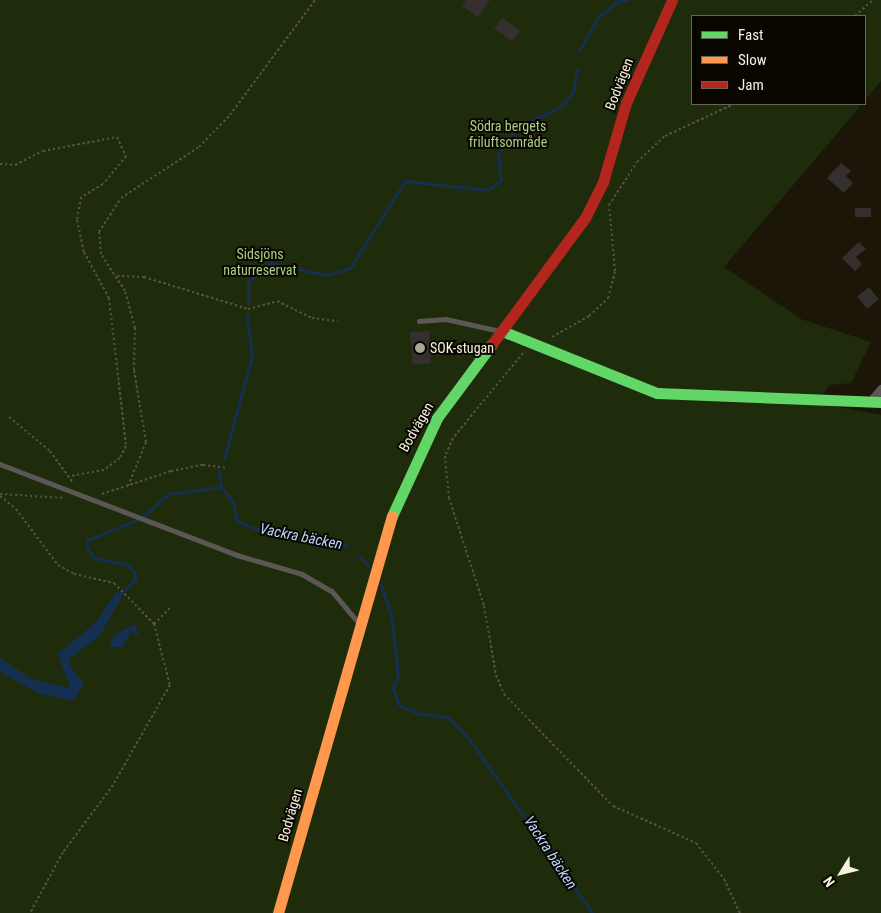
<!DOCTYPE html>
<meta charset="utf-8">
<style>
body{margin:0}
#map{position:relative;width:881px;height:913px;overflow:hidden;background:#1b1608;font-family:"Roboto Condensed",sans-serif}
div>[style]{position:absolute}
.green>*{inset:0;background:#1f2c0c}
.water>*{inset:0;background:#142f50}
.stream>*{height:3px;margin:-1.5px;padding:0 1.5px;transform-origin:1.5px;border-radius:1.5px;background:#142f50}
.building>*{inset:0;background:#35302f;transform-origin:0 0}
.path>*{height:2px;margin-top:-1px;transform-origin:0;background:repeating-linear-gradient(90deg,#555149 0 2.5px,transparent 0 5px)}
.lane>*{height:4.5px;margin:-2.25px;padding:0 2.25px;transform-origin:2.25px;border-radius:2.25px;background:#5c5754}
.street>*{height:9px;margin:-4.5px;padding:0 4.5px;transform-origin:4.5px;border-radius:4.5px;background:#5c5754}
.fast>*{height:11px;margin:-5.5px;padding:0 5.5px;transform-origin:5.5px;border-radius:5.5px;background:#63d668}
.slow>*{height:11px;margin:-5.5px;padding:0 5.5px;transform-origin:5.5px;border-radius:5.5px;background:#ff974d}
.jam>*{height:11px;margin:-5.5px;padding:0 5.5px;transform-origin:5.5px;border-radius:5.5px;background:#b3261e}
.dots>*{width:14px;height:14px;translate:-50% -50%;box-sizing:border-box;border:2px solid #090600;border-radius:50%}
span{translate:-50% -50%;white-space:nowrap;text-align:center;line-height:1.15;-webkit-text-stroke:4px #090600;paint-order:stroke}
.street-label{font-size:14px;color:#f7f2df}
.park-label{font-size:14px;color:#abd086}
.poi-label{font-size:14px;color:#f7f2df}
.left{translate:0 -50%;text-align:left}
.water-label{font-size:15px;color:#b6d5fc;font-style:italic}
.legend{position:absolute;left:691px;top:15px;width:175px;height:90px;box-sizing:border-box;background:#090600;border:1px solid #686459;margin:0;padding:6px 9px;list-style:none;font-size:15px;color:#f7f2df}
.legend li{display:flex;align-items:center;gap:10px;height:25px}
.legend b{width:25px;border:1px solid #686459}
.north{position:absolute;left:816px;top:848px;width:50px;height:50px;-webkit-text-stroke:4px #090600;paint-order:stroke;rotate:234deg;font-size:14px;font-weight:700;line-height:20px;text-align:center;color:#f7f2df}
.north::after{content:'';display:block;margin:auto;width:18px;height:22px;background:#f7f2df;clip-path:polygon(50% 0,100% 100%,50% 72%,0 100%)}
</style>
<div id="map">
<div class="green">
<i style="clip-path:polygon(0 0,881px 0,881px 81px,865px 100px,865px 16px,692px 16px,692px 104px,862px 104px,724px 267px,801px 319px,871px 342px,851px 383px,829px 385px,817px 403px,881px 415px,881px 913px,0 913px)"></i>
</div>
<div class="water">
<i style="clip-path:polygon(117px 591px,122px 597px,99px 637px,71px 657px,69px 664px,84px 685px,73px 701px,40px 694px,0 672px,0 658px,31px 679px,70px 688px,58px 654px,96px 622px)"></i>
<i style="clip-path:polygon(135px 624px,139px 636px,131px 632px,123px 647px,109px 647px,114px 635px)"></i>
</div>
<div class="stream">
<i style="left:579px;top:51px;width:40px;rotate:-60.3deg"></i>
<i style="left:599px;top:16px;width:24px;rotate:-38deg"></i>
<i style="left:618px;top:1px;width:10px;rotate:-6deg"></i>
<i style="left:248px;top:303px;width:21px;rotate:-90deg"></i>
<i style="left:248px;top:282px;width:29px;rotate:-41deg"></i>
<i style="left:270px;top:263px;width:57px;rotate:12.1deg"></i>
<i style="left:326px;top:275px;width:25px;rotate:-16deg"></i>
<i style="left:350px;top:268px;width:103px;rotate:-57.7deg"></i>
<i style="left:405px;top:181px;width:82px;rotate:6.3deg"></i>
<i style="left:487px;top:190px;width:17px;rotate:-33deg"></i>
<i style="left:501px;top:181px;width:27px;rotate:-96deg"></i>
<i style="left:498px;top:154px;width:32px;rotate:-55deg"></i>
<i style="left:516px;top:128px;width:51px;rotate:-25.6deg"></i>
<i style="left:562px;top:106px;width:18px;rotate:-52deg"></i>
<i style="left:573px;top:92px;width:23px;rotate:-80deg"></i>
<i style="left:224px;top:459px;width:107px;rotate:-74.8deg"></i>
<i style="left:252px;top:356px;width:41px;rotate:-97deg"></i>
<i style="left:218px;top:468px;width:19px;rotate:81deg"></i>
<i style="left:317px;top:541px;width:30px;rotate:8deg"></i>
<i style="left:359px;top:556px;width:14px;rotate:45deg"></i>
<i style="left:381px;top:585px;width:32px;rotate:72deg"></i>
<i style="left:391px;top:615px;width:60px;rotate:83.3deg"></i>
<i style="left:398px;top:675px;width:15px;rotate:110deg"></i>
<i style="left:393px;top:689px;width:17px;rotate:69deg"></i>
<i style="left:399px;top:705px;width:20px;rotate:24deg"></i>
<i style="left:417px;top:713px;width:31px;rotate:7deg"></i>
<i style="left:448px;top:717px;width:30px;rotate:46deg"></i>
<i style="left:469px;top:739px;width:213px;rotate:54.7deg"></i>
<i style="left:118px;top:596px;width:23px;rotate:-43deg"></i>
<i style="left:135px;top:580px;width:8px;rotate:-90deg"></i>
<i style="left:135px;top:572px;width:12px;rotate:-138deg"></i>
<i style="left:126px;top:564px;width:33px;rotate:-169deg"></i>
<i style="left:94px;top:558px;width:14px;rotate:-126deg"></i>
<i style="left:86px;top:547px;width:7px;rotate:-74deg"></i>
<i style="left:88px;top:540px;width:57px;rotate:-22.5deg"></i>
<i style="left:141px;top:518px;width:37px;rotate:-41deg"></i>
<i style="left:169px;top:494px;width:52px;rotate:-7.7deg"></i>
<i style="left:221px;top:487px;width:19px;rotate:51deg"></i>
<i style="left:233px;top:502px;width:19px;rotate:81deg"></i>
<i style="left:236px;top:521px;width:33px;rotate:21deg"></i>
<i style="left:267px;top:533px;width:30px;rotate:6deg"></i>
</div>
<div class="building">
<i style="clip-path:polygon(466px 0,490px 0,478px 17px,462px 6px)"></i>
<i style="left:502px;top:18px;width:22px;height:13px;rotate:36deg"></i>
<i style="clip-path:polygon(841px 163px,851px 171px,846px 176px,853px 183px,844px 193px,827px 178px)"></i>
<i style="left:855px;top:208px;width:16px;height:9px"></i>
<i style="clip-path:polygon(859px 242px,866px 249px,856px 257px,862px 264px,855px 271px,842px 258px)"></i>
<i style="left:869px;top:287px;width:16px;height:15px;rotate:52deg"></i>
<i style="left:429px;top:331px;width:32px;height:19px;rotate:86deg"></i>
</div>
<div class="path">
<i style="left:855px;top:16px;width:24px;rotate:-42deg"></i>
<i style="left:0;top:164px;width:15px;rotate:4deg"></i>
<i style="left:15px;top:165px;width:31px;rotate:-27deg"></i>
<i style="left:43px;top:151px;width:75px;rotate:-10.7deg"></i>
<i style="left:117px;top:137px;width:21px;rotate:65deg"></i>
<i style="left:126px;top:156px;width:36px;rotate:129deg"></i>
<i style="left:103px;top:184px;width:26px;rotate:149deg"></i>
<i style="left:81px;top:197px;width:23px;rotate:100deg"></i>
<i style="left:77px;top:220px;width:33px;rotate:78deg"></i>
<i style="left:84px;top:252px;width:52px;rotate:61.5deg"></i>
<i style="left:109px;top:298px;width:149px;rotate:83.4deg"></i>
<i style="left:126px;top:446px;width:13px;rotate:117deg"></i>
<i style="left:120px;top:458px;width:20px;rotate:143deg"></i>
<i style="left:104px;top:470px;width:36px;rotate:170deg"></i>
<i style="left:117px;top:276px;width:27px;rotate:2deg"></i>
<i style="left:144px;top:277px;width:109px;rotate:17.1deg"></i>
<i style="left:248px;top:309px;width:30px;rotate:-15deg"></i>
<i style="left:277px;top:301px;width:39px;rotate:26deg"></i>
<i style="left:312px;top:318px;width:26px;rotate:7deg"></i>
<i style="left:552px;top:337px;width:43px;rotate:-29.6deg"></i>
<i style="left:589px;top:316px;width:26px;rotate:-43deg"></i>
<i style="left:608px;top:298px;width:28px;rotate:-75deg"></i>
<i style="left:615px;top:271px;width:66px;rotate:-95.2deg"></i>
<i style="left:609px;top:205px;width:51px;rotate:-56.9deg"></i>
<i style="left:637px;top:162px;width:38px;rotate:-43deg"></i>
<i style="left:665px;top:136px;width:76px;rotate:-24.9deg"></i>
<i style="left:523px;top:353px;width:110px;rotate:129.5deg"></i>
<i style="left:453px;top:438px;width:20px;rotate:114deg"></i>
<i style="left:445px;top:456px;width:42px;rotate:84.6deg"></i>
<i style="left:449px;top:498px;width:114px;rotate:72deg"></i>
<i style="left:484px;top:606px;width:70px;rotate:80.1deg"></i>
<i style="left:496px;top:675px;width:21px;rotate:67deg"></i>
<i style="left:504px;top:694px;width:156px;rotate:45.8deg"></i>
<i style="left:613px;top:806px;width:91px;rotate:24deg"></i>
<i style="left:696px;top:843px;width:46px;rotate:52.1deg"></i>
<i style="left:724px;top:879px;width:38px;rotate:65deg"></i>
<i style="left:9px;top:417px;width:53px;rotate:39.7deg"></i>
<i style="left:50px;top:451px;width:39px;rotate:54deg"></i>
<i style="left:128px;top:486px;width:48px;rotate:-67.8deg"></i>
<i style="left:146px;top:442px;width:73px;rotate:-99.5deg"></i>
<i style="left:134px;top:370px;width:42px;rotate:-88.6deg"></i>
<i style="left:135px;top:328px;width:38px;rotate:-105deg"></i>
<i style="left:125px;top:291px;width:44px;rotate:-123deg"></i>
<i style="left:101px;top:254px;width:22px;rotate:-95deg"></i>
<i style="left:99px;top:232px;width:40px;rotate:-57.1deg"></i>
<i style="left:121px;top:198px;width:93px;rotate:-33.2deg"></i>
<i style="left:199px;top:147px;width:45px;rotate:-45.9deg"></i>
<i style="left:230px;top:115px;width:143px;rotate:-53.5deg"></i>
<i style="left:0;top:494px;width:65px;rotate:3.5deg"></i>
<i style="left:102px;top:494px;width:73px;rotate:-18.4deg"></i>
<i style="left:171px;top:471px;width:33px;rotate:-11deg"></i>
<i style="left:203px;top:465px;width:25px;rotate:7deg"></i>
<i style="left:0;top:496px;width:21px;rotate:39deg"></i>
<i style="left:16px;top:509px;width:70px;rotate:53.1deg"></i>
<i style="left:58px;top:565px;width:18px;rotate:29deg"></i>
<i style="left:74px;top:574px;width:41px;rotate:12.7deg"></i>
<i style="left:114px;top:583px;width:57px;rotate:45.7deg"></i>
<i style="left:154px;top:624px;width:63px;rotate:75.3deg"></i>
<i style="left:170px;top:685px;width:115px;rotate:119.7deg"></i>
<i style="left:113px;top:785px;width:84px;rotate:126.7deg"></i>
<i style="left:63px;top:852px;width:69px;rotate:118.4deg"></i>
<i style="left:154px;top:624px;width:23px;rotate:-45deg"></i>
</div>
<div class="lane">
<i style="left:419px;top:321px;width:27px;rotate:-4deg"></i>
<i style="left:446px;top:319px;width:55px;rotate:12.5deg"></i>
<i style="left:0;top:464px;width:254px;rotate:21deg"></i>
<i style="left:237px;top:555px;width:68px;rotate:16.3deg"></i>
<i style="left:302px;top:574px;width:34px;rotate:30deg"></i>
<i style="left:332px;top:591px;width:39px;rotate:50deg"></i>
</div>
<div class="street">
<i style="left:871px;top:401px;width:16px;rotate:-50deg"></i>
</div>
<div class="fast">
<i style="left:502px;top:331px;width:167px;rotate:21.8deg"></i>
<i style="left:657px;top:393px;width:224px;rotate:2.3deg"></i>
<i style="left:392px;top:516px;width:108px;rotate:-65.3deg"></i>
<i style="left:437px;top:418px;width:92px;rotate:-53.4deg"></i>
</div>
<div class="slow">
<i style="left:278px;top:913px;width:413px;rotate:-74deg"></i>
</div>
<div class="jam">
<i style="left:492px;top:344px;width:157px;rotate:-53.6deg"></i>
<i style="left:585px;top:218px;width:40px;rotate:-63.4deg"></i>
<i style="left:603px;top:182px;width:82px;rotate:-73.8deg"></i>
<i style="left:626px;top:103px;width:113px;rotate:-65.9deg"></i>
</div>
<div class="dots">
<i style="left:420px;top:348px;background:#aaa594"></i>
</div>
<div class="street-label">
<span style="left:619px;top:84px;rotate:-69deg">Bodvägen</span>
<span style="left:416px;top:427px;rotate:-60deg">Bodvägen</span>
<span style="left:290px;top:815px;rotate:-74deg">Bodvägen</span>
</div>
<div class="park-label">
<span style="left:508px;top:134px">Södra bergets<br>friluftsområde</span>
<span style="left:260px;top:262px">Sidsjöns<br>naturreservat</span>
</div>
<div class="poi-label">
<span class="left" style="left:430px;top:348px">SOK-stugan</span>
</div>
<div class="water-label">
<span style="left:301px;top:537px;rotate:11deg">Vackra bäcken</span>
<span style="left:550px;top:853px;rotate:57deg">Vackra bäcken</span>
</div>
<ul class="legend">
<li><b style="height:6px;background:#63d668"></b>Fast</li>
<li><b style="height:6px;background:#ff974d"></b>Slow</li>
<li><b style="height:6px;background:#b3261e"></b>Jam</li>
</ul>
<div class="north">N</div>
</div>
